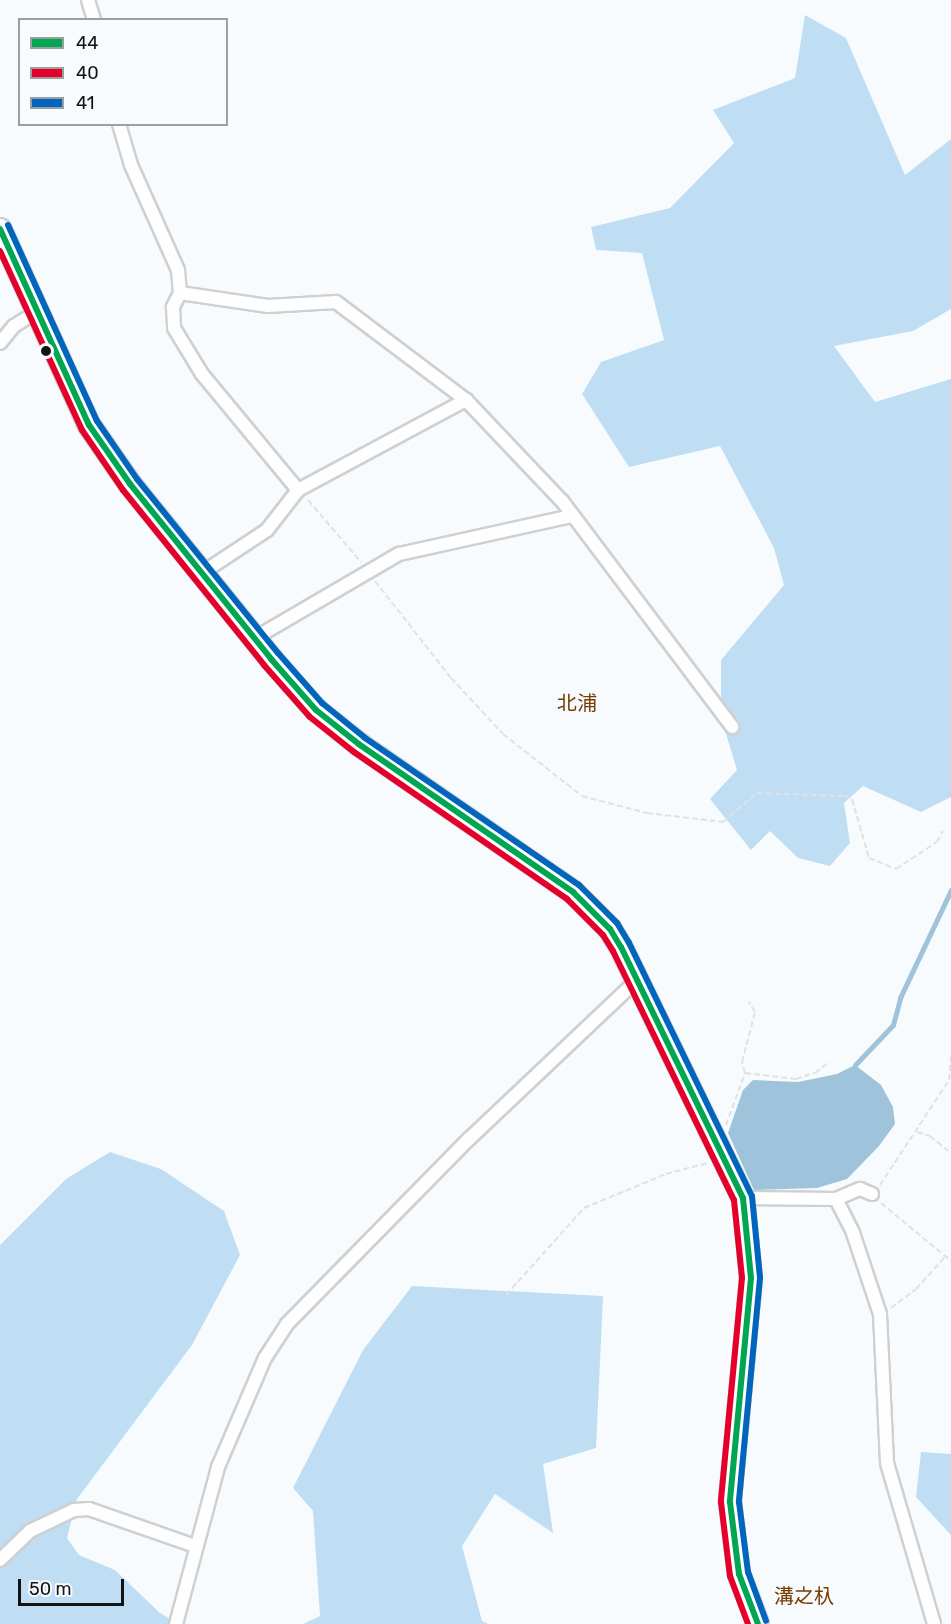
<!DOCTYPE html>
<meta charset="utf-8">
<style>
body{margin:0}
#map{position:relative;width:951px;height:1624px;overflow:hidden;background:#f8fbfd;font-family:Rubik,"Noto Sans JP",sans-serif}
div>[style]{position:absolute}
.forest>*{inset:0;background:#c0def3}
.water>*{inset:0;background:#9ec3db}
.stream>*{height:4.5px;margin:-2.25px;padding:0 2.25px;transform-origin:2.25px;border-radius:2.25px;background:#9ec3db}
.path>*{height:2px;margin-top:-1px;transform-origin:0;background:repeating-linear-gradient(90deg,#e0e1e1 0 6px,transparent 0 9px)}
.roads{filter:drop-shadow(2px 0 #ced0d1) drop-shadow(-2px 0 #ced0d1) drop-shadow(0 2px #ced0d1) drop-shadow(0 -2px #ced0d1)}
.street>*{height:12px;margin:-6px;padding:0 6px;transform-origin:6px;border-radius:6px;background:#fefeff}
.primary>*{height:20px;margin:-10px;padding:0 10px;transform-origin:10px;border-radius:10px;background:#fefeff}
.bus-1>*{height:6px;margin:-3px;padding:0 3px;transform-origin:3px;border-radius:3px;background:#00a651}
.bus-2>*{height:6px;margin:-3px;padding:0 3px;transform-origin:3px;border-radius:3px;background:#e4002b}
.bus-3>*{height:6px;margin:-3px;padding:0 3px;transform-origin:3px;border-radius:3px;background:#0065bd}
.dots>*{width:16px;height:16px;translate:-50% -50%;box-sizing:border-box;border:3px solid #f7fbfe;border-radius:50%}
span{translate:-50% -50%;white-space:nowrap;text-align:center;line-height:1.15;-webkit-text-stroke:4.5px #f7fbfe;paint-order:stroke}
.quarter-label{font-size:20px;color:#763e03}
.legend{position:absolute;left:18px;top:18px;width:210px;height:108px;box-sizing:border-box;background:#f7fbfe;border:2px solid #9b9fa0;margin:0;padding:8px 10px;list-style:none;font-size:18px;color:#121414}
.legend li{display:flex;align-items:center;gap:12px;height:30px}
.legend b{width:30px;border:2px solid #9b9fa0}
.scale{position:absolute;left:18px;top:1579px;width:106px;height:27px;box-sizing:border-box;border:3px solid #121414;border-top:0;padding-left:8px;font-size:18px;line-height:21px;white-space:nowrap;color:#121414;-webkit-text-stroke:4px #f7fbfe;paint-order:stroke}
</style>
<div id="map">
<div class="forest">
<i style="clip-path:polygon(805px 15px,846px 38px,905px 175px,951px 139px,951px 309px,913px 331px,834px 346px,875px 402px,951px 379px,951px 797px,921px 812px,863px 786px,844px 803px,850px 843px,830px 866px,798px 858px,770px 831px,751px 850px,710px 799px,737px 770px,721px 717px,721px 660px,784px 585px,774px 548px,720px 446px,629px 467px,582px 394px,601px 362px,664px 340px,642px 253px,596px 250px,591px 227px,670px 208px,734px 143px,713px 110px,795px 78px)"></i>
<i style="clip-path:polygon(110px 1152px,161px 1169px,224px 1211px,240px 1255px,192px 1345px,77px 1499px,67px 1538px,79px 1555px,115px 1570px,160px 1613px,179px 1624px,0 1624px,0 1245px,66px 1179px)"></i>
<i style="clip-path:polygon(412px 1286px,603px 1296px,596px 1448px,543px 1464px,553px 1533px,495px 1494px,462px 1546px,482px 1621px,488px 1624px,303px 1624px,320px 1616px,313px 1511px,293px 1488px,363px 1350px)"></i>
<i style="clip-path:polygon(921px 1452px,951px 1454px,951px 1535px,916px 1497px)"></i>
</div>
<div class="water">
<i style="clip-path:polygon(855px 1065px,881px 1085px,893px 1107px,895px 1124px,879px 1146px,847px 1179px,817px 1188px,754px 1190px,728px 1133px,743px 1090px,753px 1080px,798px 1082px,837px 1074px)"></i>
</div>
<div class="stream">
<i style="left:855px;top:1065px;width:55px;rotate:-46.5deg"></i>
<i style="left:893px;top:1025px;width:28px;rotate:-75deg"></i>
<i style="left:900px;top:998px;width:119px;rotate:-64.7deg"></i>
</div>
<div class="path">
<i style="left:308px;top:500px;width:82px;rotate:49.5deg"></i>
<i style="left:375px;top:581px;width:123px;rotate:51.9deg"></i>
<i style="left:451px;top:678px;width:76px;rotate:47.1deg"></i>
<i style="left:503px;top:734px;width:100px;rotate:38.1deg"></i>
<i style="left:582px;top:796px;width:67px;rotate:14.7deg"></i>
<i style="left:647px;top:813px;width:77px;rotate:6.8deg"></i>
<i style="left:723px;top:822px;width:45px;rotate:-40.5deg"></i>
<i style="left:757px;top:793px;width:88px;rotate:2deg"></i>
<i style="left:845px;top:796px;width:8px;rotate:23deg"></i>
<i style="left:852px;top:799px;width:61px;rotate:73.9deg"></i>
<i style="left:869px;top:858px;width:29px;rotate:22deg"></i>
<i style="left:896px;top:869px;width:49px;rotate:-33.4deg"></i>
<i style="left:937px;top:842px;width:13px;rotate:-63deg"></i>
<i style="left:745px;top:1073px;width:51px;rotate:6.7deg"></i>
<i style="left:796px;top:1079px;width:20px;rotate:-18deg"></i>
<i style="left:815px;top:1073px;width:18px;rotate:-38deg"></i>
<i style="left:726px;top:1125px;width:55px;rotate:-69.9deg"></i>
<i style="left:745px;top:1073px;width:11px;rotate:-105deg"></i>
<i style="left:742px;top:1062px;width:52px;rotate:-75.4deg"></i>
<i style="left:755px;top:1012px;width:12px;rotate:-121deg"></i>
<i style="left:917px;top:1132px;width:14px;rotate:17deg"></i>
<i style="left:930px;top:1136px;width:27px;rotate:39deg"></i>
<i style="left:880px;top:1185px;width:126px;rotate:-56.7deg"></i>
<i style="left:949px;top:1080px;width:24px;rotate:-85deg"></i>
<i style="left:881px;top:1203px;width:91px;rotate:39.6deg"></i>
<i style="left:506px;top:1295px;width:117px;rotate:-48.1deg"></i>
<i style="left:584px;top:1208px;width:89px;rotate:-22.5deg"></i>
<i style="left:666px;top:1174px;width:43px;rotate:-14.7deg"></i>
<i style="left:891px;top:1308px;width:31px;rotate:-37deg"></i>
<i style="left:916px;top:1289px;width:43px;rotate:-47.8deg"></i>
</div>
<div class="roads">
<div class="street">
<i style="left:88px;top:0;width:21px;rotate:73deg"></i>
<i style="left:119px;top:124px;width:43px;rotate:73.7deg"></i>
<i style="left:131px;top:165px;width:115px;rotate:65.9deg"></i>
<i style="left:178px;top:270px;width:23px;rotate:85deg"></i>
<i style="left:180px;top:293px;width:16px;rotate:117deg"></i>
<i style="left:173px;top:307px;width:21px;rotate:87deg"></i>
<i style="left:174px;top:328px;width:54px;rotate:58.7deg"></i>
<i style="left:202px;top:374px;width:151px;rotate:50.4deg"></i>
<i style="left:180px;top:293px;width:89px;rotate:8.4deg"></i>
<i style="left:268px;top:306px;width:68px;rotate:-3.4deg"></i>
<i style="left:336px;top:302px;width:163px;rotate:37deg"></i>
<i style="left:466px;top:400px;width:139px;rotate:46.5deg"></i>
<i style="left:562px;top:501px;width:283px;rotate:53deg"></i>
<i style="left:0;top:343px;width:22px;rotate:-51deg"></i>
<i style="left:14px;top:326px;width:26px;rotate:-32deg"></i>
<i style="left:202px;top:573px;width:78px;rotate:-33.5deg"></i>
<i style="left:267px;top:530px;width:51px;rotate:-52.2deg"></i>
<i style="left:298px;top:490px;width:191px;rotate:-28.2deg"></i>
<i style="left:255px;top:638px;width:167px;rotate:-30.3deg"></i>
<i style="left:399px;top:554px;width:177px;rotate:-12.4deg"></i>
<i style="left:743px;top:1198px;width:93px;rotate:0.6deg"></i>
<i style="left:836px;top:1199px;width:26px;rotate:-23deg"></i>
<i style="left:860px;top:1189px;width:13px;rotate:23deg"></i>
<i style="left:836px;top:1199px;width:38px;rotate:63deg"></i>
<i style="left:853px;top:1233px;width:85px;rotate:71.6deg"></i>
<i style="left:880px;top:1314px;width:149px;rotate:87.3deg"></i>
<i style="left:887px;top:1463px;width:168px;rotate:73.7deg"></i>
<i style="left:0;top:1560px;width:42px;rotate:-44deg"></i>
<i style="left:30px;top:1531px;width:49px;rotate:-25.5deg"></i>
<i style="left:74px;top:1510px;width:15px;rotate:-4deg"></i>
<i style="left:89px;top:1509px;width:112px;rotate:19.2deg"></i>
<i style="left:176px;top:1624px;width:163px;rotate:-75deg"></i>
<i style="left:218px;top:1467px;width:119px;rotate:-66.7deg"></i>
<i style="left:265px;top:1358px;width:40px;rotate:-57.1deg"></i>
<i style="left:287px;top:1324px;width:260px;rotate:-45.5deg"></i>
<i style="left:469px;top:1139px;width:230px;rotate:-43.4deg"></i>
</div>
<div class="primary">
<i style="left:0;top:229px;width:215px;rotate:65.6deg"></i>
<i style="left:89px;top:425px;width:72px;rotate:55.2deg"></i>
<i style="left:130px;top:484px;width:225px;rotate:51.1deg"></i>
<i style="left:271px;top:659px;width:68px;rotate:48.6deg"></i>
<i style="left:316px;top:710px;width:56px;rotate:38.5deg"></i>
<i style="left:360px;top:745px;width:259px;rotate:34.6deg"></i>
<i style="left:573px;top:892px;width:52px;rotate:45deg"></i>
<i style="left:610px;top:929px;width:21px;rotate:59deg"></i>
<i style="left:621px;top:947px;width:279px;rotate:64.1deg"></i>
<i style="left:743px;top:1198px;width:80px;rotate:84.3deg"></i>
<i style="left:751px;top:1278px;width:225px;rotate:95.4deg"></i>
<i style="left:730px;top:1502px;width:73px;rotate:82.9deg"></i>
<i style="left:739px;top:1574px;width:53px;rotate:69.2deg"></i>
</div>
</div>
<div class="bus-1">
<i style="left:0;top:229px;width:215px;rotate:65.6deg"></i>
<i style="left:89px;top:425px;width:72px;rotate:55.2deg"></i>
<i style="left:130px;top:484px;width:225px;rotate:51.1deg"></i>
<i style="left:271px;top:659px;width:68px;rotate:48.6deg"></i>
<i style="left:316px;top:710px;width:56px;rotate:38.5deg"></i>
<i style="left:360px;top:745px;width:259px;rotate:34.6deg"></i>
<i style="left:573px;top:892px;width:52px;rotate:45deg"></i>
<i style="left:610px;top:929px;width:21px;rotate:59deg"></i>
<i style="left:621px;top:947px;width:279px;rotate:64.1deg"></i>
<i style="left:743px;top:1198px;width:80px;rotate:84.3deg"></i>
<i style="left:751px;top:1278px;width:225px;rotate:95.4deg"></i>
<i style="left:730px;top:1502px;width:73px;rotate:82.9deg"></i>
<i style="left:739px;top:1574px;width:53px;rotate:69.2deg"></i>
</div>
<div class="bus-2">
<i style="left:0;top:251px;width:197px;rotate:65.4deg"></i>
<i style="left:82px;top:430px;width:73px;rotate:55.7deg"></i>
<i style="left:123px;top:490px;width:225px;rotate:51.1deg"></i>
<i style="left:264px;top:665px;width:69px;rotate:48.5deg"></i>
<i style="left:310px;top:717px;width:56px;rotate:38.5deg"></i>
<i style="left:354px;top:752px;width:259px;rotate:34.6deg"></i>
<i style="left:567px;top:899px;width:51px;rotate:45deg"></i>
<i style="left:603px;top:935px;width:19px;rotate:58deg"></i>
<i style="left:613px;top:951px;width:277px;rotate:64.1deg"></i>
<i style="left:734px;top:1200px;width:78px;rotate:84.1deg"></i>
<i style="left:742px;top:1278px;width:225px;rotate:95.4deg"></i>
<i style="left:721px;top:1502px;width:75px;rotate:83.1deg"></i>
<i style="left:730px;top:1576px;width:51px;rotate:69.4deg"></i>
</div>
<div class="bus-3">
<i style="left:8px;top:225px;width:215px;rotate:65.6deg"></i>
<i style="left:97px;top:421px;width:70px;rotate:55.4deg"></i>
<i style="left:137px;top:479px;width:224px;rotate:51deg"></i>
<i style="left:278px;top:653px;width:67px;rotate:48.7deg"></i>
<i style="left:322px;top:703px;width:55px;rotate:39.1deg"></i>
<i style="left:365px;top:738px;width:260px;rotate:34.5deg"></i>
<i style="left:579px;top:885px;width:54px;rotate:45deg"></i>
<i style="left:617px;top:923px;width:23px;rotate:59deg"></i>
<i style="left:629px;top:943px;width:281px;rotate:64.1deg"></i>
<i style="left:752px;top:1196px;width:82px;rotate:84.4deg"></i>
<i style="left:760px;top:1278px;width:225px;rotate:95.4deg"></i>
<i style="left:739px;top:1502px;width:71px;rotate:82.7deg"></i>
<i style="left:748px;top:1572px;width:52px;rotate:69.8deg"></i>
</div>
<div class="dots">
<i style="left:46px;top:351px;background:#121414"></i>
</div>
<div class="quarter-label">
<span style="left:577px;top:703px">北浦</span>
<span style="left:804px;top:1596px">溝之杁</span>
</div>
<ul class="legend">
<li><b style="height:8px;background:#00a651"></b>44</li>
<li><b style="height:8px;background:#e4002b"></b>40</li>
<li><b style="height:8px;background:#0065bd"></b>41</li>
</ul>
<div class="scale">50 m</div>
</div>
